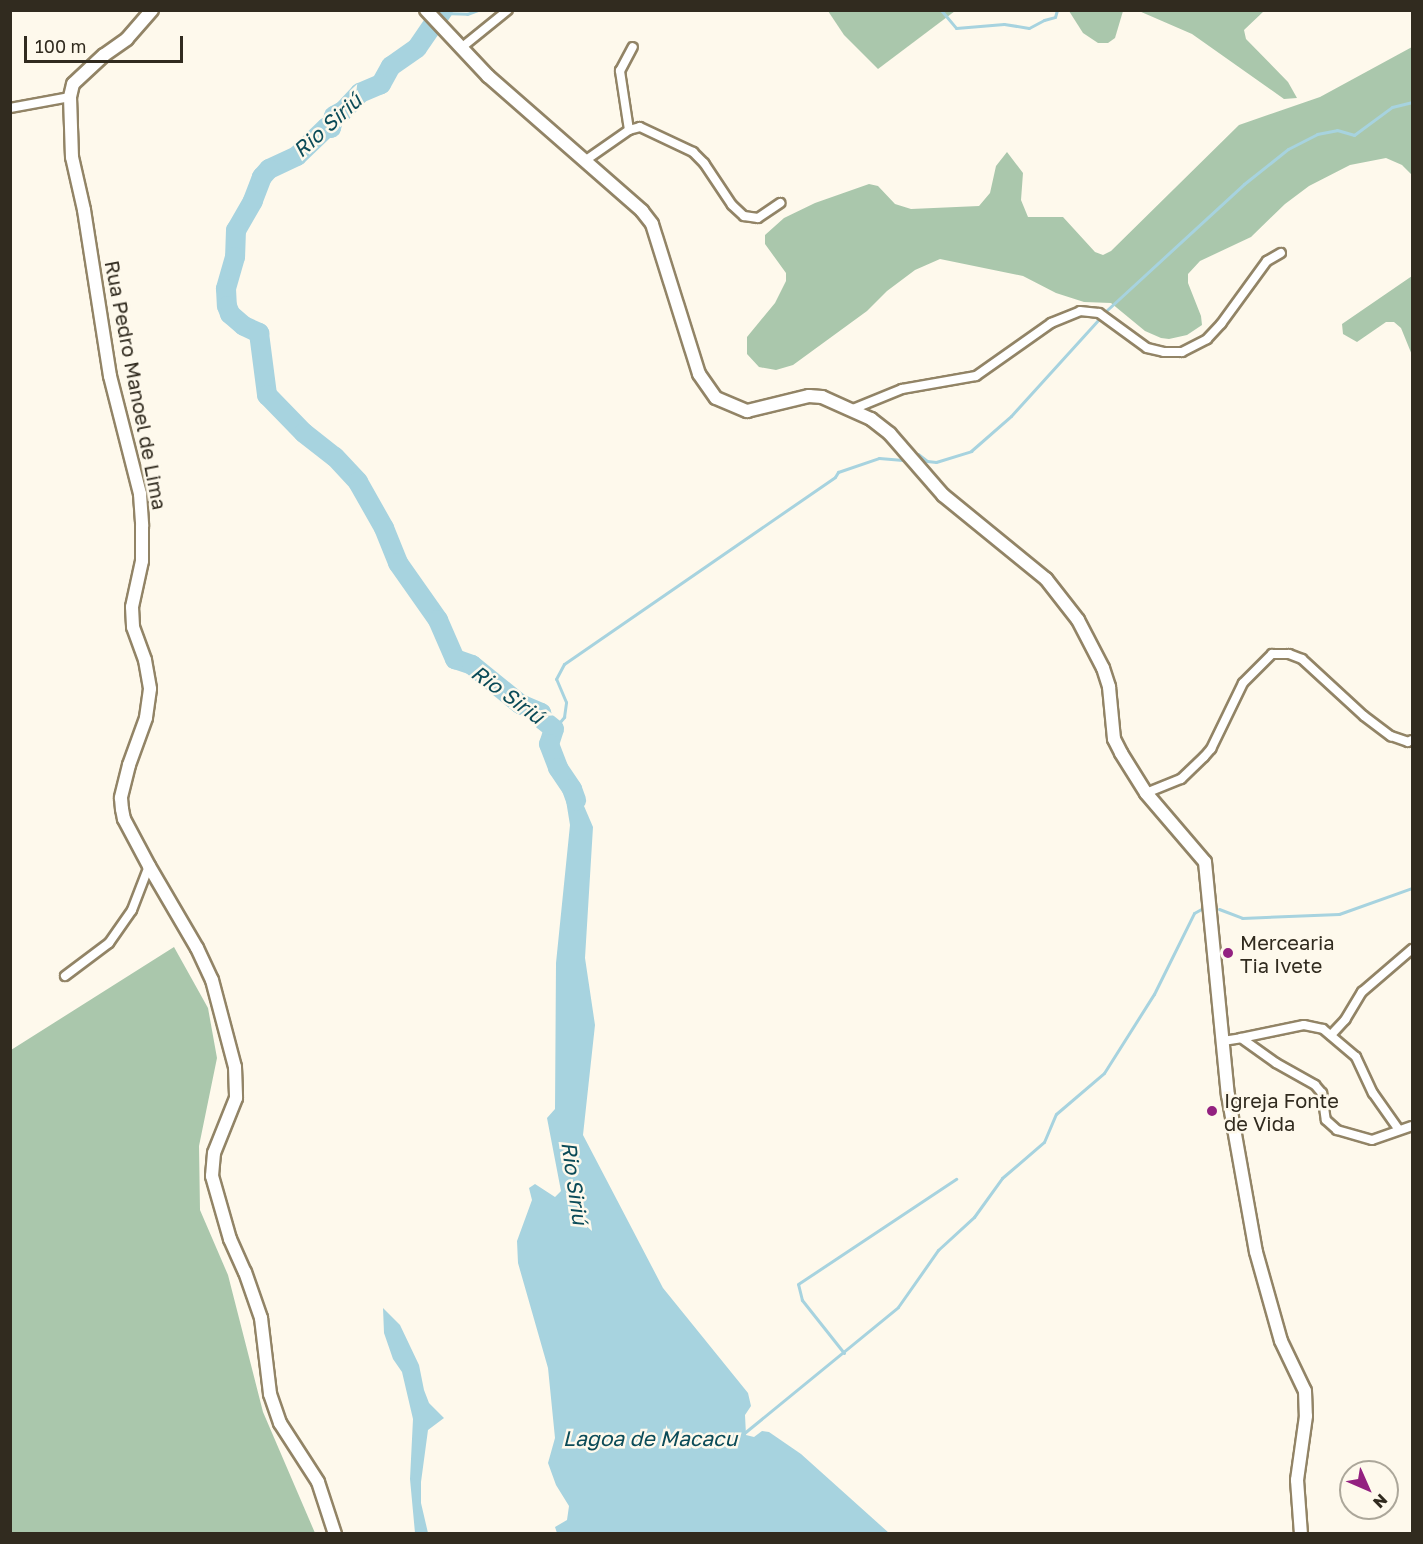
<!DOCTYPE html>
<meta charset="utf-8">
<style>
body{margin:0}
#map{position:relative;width:1423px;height:1544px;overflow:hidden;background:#fef9ec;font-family:"Golos Text",sans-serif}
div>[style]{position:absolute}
.forest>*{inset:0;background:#aac7ac}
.water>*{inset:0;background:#a7d3df}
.stream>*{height:3px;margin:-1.5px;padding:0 1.5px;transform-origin:1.5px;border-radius:1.5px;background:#a7d3df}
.river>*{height:20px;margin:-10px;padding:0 10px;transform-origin:10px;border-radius:10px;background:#a7d3df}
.roads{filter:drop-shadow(2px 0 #928466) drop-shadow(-2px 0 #928466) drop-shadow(0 2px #928466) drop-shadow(0 -2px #928466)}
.street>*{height:8px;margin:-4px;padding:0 4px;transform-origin:4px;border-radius:4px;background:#fff}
.secondary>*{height:12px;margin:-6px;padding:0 6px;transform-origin:6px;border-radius:6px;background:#fff}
.dots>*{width:16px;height:16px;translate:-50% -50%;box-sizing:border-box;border:3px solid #fef9ec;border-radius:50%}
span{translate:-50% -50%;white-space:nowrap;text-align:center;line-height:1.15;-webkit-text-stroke:5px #fef9ec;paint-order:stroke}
.street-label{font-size:20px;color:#312b1f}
.poi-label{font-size:20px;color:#312b1f}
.left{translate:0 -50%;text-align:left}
.water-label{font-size:21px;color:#0b4b58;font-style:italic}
.frame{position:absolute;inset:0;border:12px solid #312b1f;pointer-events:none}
.north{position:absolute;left:1339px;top:1460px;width:60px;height:60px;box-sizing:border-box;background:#fef9ec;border:2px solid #aca79a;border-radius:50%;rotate:135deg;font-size:16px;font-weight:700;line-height:24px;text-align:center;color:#312b1f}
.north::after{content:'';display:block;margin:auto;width:21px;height:27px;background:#932180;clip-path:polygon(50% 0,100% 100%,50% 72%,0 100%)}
.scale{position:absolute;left:24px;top:36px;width:159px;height:27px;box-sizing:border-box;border:3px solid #312b1f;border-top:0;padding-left:8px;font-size:18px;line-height:21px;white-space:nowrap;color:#312b1f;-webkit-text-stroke:4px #fef9ec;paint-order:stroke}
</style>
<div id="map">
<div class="forest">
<i style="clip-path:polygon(828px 11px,955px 11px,878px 69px,844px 35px)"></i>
<i style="clip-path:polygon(1069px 11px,1123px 11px,1115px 38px,1108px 43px,1098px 43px,1083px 33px)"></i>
<i style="clip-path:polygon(1139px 11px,1264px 11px,1244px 30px,1246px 39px,1288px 82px,1297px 98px,1284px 99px,1192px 34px)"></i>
<i style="clip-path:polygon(1412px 47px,1412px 175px,1402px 165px,1386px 158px,1350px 165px,1309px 186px,1285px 204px,1251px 237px,1200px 261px,1188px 274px,1188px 283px,1201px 316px,1202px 325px,1187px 335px,1169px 339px,1161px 338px,1145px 331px,1111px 303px,1084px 302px,1056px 293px,1023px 276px,940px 259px,915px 270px,887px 291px,867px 311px,793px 365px,776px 370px,759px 367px,747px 354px,747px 337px,775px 303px,786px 281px,786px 273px,765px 244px,765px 235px,784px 218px,815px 203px,869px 184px,878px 186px,895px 204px,911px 209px,979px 206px,990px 193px,996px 166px,1007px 152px,1023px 173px,1021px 200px,1028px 217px,1063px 217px,1095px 252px,1103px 255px,1111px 251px,1239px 125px,1320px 97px)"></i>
<i style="clip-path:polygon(1412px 276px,1412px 355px,1401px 328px,1394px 322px,1386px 322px,1357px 342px,1343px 334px,1342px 324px)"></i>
<i style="clip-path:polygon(174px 947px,208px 1008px,217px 1058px,199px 1146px,200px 1210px,228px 1275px,263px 1412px,315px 1533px,11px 1533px,11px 1050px)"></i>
</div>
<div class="water">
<i style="clip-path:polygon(562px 776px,578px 792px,593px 827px,585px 958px,595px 1025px,583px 1135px,663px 1288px,748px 1393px,751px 1406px,745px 1415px,746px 1435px,754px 1437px,762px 1431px,769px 1432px,801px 1454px,889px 1533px,557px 1533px,555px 1527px,567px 1520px,569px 1506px,556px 1485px,548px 1463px,555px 1438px,548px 1368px,518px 1263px,517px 1241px,532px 1200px,529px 1188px,535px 1184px,555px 1197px,561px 1191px,547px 1118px,555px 1109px,556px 963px,570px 825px)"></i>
<i style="clip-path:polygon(383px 1308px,400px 1325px,419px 1365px,424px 1390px,429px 1403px,444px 1418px,428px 1430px,421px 1482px,421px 1503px,428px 1533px,415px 1533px,410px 1479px,413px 1419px,402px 1372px,393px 1359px,384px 1333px)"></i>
</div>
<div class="stream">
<i style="left:941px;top:10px;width:23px;rotate:50deg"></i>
<i style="left:956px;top:28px;width:48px;rotate:-4.8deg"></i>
<i style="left:1004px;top:24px;width:25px;rotate:9deg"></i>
<i style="left:1029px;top:28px;width:17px;rotate:-28deg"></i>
<i style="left:1044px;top:20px;width:11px;rotate:-15deg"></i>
<i style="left:1055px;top:17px;width:7px;rotate:-74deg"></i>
<i style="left:443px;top:13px;width:24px;rotate:2deg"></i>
<i style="left:467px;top:14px;width:12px;rotate:-20deg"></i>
<i style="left:1107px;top:310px;width:186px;rotate:-42.6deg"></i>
<i style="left:1244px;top:184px;width:56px;rotate:-38.5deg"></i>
<i style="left:1288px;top:149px;width:33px;rotate:-27deg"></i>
<i style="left:1317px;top:134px;width:20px;rotate:-11deg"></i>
<i style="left:1337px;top:130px;width:18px;rotate:16deg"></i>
<i style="left:1354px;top:135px;width:47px;rotate:-36.4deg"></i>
<i style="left:1392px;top:107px;width:21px;rotate:-14deg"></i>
<i style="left:918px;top:454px;width:11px;rotate:38deg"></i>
<i style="left:927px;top:461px;width:9px;rotate:6deg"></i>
<i style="left:936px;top:462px;width:37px;rotate:-17deg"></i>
<i style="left:971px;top:451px;width:53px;rotate:-41.2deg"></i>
<i style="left:1011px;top:416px;width:131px;rotate:-47.8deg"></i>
<i style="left:554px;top:729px;width:16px;rotate:-50deg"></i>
<i style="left:564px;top:717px;width:15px;rotate:-82deg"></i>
<i style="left:566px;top:702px;width:25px;rotate:-113deg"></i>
<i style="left:556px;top:679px;width:17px;rotate:-62deg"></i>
<i style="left:564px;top:664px;width:329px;rotate:-34.6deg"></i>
<i style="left:835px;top:477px;width:6px;rotate:-59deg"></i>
<i style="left:838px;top:472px;width:43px;rotate:-18.9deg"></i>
<i style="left:879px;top:458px;width:24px;rotate:5deg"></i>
<i style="left:1219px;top:909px;width:25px;rotate:21deg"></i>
<i style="left:1242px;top:918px;width:97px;rotate:-2.4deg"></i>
<i style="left:1339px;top:914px;width:77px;rotate:-19.6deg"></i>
<i style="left:844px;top:1353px;width:68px;rotate:-128.4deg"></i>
<i style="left:802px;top:1300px;width:16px;rotate:-104deg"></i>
<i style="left:798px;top:1284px;width:190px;rotate:-33.6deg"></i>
<i style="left:743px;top:1434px;width:200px;rotate:-39.3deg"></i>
<i style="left:898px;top:1307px;width:70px;rotate:-54.9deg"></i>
<i style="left:938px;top:1250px;width:49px;rotate:-42.5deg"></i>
<i style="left:974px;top:1217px;width:48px;rotate:-54.3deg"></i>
<i style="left:1002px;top:1178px;width:55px;rotate:-40.6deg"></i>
<i style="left:1044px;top:1142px;width:30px;rotate:-67deg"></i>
<i style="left:1056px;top:1114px;width:63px;rotate:-40.5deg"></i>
<i style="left:1104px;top:1073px;width:93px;rotate:-57.7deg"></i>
<i style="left:1154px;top:994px;width:90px;rotate:-63.7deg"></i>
<i style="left:1194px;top:913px;width:13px;rotate:-29deg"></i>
</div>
<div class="river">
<i style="left:443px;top:10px;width:46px;rotate:124.4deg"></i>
<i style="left:417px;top:48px;width:32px;rotate:145deg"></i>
<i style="left:391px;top:66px;width:21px;rotate:119deg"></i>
<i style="left:381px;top:84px;width:23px;rotate:157deg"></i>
<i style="left:360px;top:93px;width:25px;rotate:133deg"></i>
<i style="left:343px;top:111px;width:10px;rotate:151deg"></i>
<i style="left:334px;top:116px;width:12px;rotate:104deg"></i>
<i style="left:331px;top:128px;width:4px;rotate:-166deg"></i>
<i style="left:327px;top:127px;width:42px;rotate:136deg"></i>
<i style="left:297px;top:156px;width:31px;rotate:155deg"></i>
<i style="left:269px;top:169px;width:11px;rotate:131deg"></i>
<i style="left:262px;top:177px;width:26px;rotate:111deg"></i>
<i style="left:253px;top:201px;width:34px;rotate:120deg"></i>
<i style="left:236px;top:230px;width:27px;rotate:92deg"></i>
<i style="left:235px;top:257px;width:33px;rotate:106deg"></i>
<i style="left:226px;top:289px;width:17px;rotate:87deg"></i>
<i style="left:227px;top:306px;width:9px;rotate:69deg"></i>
<i style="left:230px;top:314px;width:18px;rotate:41deg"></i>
<i style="left:244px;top:326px;width:17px;rotate:25deg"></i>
<i style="left:259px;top:333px;width:63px;rotate:82.6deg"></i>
<i style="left:267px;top:395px;width:53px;rotate:45.8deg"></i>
<i style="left:304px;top:433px;width:39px;rotate:38deg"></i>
<i style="left:335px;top:457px;width:34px;rotate:47deg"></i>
<i style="left:358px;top:482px;width:53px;rotate:60.5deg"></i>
<i style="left:384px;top:528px;width:38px;rotate:68deg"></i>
<i style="left:398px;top:563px;width:70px;rotate:54.9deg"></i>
<i style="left:438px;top:620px;width:43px;rotate:66.4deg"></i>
<i style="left:455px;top:659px;width:18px;rotate:19deg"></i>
<i style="left:472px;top:665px;width:62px;rotate:39.1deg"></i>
<i style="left:520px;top:704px;width:23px;rotate:23deg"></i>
<i style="left:541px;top:713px;width:7px;rotate:74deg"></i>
<i style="left:543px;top:720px;width:14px;rotate:39deg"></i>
<i style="left:554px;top:729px;width:16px;rotate:108deg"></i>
<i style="left:549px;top:744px;width:26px;rotate:69deg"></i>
<i style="left:558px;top:768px;width:25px;rotate:56deg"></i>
<i style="left:572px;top:789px;width:12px;rotate:70deg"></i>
</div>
<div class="roads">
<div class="street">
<i style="left:461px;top:48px;width:60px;rotate:-39deg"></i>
<i style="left:10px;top:108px;width:61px;rotate:-10.4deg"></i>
<i style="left:629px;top:130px;width:60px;rotate:-98.7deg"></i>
<i style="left:620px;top:71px;width:27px;rotate:-62deg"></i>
<i style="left:586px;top:160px;width:52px;rotate:-34.9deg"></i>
<i style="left:629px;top:130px;width:11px;rotate:-15deg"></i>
<i style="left:640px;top:127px;width:59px;rotate:25.3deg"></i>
<i style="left:693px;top:152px;width:16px;rotate:45deg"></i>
<i style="left:704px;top:163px;width:50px;rotate:56.3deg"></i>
<i style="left:732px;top:205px;width:16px;rotate:43deg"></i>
<i style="left:744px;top:216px;width:14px;rotate:8deg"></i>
<i style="left:758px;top:218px;width:27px;rotate:-34deg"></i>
<i style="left:853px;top:409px;width:53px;rotate:-22.2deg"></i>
<i style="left:902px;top:389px;width:75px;rotate:-10deg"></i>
<i style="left:976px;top:376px;width:92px;rotate:-35.2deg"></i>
<i style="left:1051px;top:323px;width:31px;rotate:-22deg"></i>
<i style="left:1080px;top:311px;width:19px;rotate:6deg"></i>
<i style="left:1099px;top:313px;width:59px;rotate:36.1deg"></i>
<i style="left:1147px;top:348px;width:17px;rotate:13deg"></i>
<i style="left:1164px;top:352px;width:18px"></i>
<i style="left:1182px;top:352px;width:28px;rotate:-27deg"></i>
<i style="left:1207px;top:339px;width:21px;rotate:-47deg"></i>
<i style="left:1221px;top:324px;width:78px;rotate:-53.9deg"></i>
<i style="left:1267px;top:261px;width:16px;rotate:-30deg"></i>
<i style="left:1146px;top:793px;width:38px;rotate:-22deg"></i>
<i style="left:1181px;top:779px;width:32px;rotate:-44deg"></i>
<i style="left:1204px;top:757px;width:11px;rotate:-49deg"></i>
<i style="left:1211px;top:749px;width:73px;rotate:-64.1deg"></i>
<i style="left:1243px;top:683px;width:41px;rotate:-45deg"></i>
<i style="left:1272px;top:654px;width:17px"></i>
<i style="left:1289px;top:654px;width:14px;rotate:21deg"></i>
<i style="left:1302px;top:659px;width:84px;rotate:42.6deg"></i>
<i style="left:1364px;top:716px;width:34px;rotate:37deg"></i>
<i style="left:1391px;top:736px;width:18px;rotate:19deg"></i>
<i style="left:1408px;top:742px;width:4px;rotate:-27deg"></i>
<i style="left:65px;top:976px;width:55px;rotate:-36.9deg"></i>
<i style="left:109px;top:943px;width:40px;rotate:-55.1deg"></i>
<i style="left:132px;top:910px;width:47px;rotate:-68.9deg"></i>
<i style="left:1331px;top:1035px;width:21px;rotate:-47deg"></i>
<i style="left:1345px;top:1020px;width:33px;rotate:-59deg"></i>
<i style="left:1362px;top:992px;width:66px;rotate:-40.7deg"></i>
<i style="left:1241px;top:1038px;width:64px;rotate:-11.7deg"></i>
<i style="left:1304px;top:1025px;width:19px;rotate:12deg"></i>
<i style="left:1323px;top:1029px;width:43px;rotate:40.3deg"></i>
<i style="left:1356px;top:1057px;width:40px;rotate:65deg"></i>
<i style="left:1373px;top:1093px;width:45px;rotate:54.9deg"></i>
<i style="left:1223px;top:1041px;width:18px;rotate:-9deg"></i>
<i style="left:1241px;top:1038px;width:43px;rotate:35.5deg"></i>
<i style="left:1276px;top:1063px;width:45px;rotate:29.4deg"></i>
<i style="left:1315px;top:1085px;width:11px;rotate:49deg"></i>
<i style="left:1322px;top:1093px;width:27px;rotate:82deg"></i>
<i style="left:1326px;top:1120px;width:15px;rotate:42deg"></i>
<i style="left:1337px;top:1130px;width:36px;rotate:16deg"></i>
<i style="left:1372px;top:1140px;width:42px;rotate:-19.3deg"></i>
</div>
<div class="secondary">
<i style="left:152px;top:10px;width:38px;rotate:131deg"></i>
<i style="left:127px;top:39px;width:28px;rotate:145deg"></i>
<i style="left:104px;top:55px;width:42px;rotate:136.9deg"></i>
<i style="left:73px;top:84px;width:13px;rotate:103deg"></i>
<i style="left:70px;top:97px;width:60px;rotate:88.1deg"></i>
<i style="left:72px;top:157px;width:54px;rotate:77.2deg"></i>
<i style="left:84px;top:210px;width:168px;rotate:81.1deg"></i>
<i style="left:110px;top:376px;width:122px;rotate:75.7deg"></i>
<i style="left:140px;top:494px;width:32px;rotate:86deg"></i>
<i style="left:142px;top:526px;width:35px;rotate:90deg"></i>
<i style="left:142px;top:561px;width:47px;rotate:102.3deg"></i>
<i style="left:132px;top:607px;width:20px;rotate:87deg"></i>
<i style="left:133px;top:627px;width:35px;rotate:70deg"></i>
<i style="left:145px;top:660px;width:29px;rotate:80deg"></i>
<i style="left:150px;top:689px;width:29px;rotate:98deg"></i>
<i style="left:146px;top:718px;width:50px;rotate:109.9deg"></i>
<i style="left:129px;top:765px;width:34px;rotate:104deg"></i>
<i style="left:121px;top:798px;width:11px;rotate:85deg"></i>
<i style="left:122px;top:809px;width:10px;rotate:79deg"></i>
<i style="left:124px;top:819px;width:53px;rotate:62deg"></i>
<i style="left:149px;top:866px;width:95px;rotate:59.7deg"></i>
<i style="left:197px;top:948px;width:35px;rotate:65deg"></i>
<i style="left:212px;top:980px;width:90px;rotate:75.2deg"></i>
<i style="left:235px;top:1067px;width:31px;rotate:88deg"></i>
<i style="left:236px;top:1098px;width:59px;rotate:111.8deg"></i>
<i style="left:214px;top:1153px;width:23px;rotate:95deg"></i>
<i style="left:212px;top:1176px;width:66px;rotate:74.1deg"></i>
<i style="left:230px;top:1239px;width:36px;rotate:66deg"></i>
<i style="left:245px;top:1272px;width:49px;rotate:70.8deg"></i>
<i style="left:261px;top:1318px;width:77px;rotate:83.2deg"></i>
<i style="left:270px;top:1394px;width:31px;rotate:71deg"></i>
<i style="left:280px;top:1423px;width:70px;rotate:57.2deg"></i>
<i style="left:318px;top:1482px;width:55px;rotate:71.9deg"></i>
<i style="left:426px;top:10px;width:91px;rotate:46.8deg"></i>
<i style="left:488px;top:76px;width:205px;rotate:41.2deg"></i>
<i style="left:642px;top:211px;width:16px;rotate:52deg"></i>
<i style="left:652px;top:224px;width:157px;rotate:72.6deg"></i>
<i style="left:699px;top:374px;width:29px;rotate:55deg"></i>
<i style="left:716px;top:398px;width:34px;rotate:23deg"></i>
<i style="left:747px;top:411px;width:64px;rotate:-13.6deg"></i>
<i style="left:809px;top:396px;width:13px;rotate:4deg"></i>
<i style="left:822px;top:397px;width:54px;rotate:24.2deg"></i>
<i style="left:871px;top:419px;width:24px;rotate:38deg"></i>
<i style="left:890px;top:434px;width:81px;rotate:49deg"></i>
<i style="left:943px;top:495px;width:133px;rotate:39.2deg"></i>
<i style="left:1046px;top:579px;width:52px;rotate:52deg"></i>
<i style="left:1078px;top:620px;width:54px;rotate:62.5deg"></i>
<i style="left:1103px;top:668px;width:20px;rotate:72deg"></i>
<i style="left:1109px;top:687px;width:52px;rotate:84.5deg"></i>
<i style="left:1114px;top:739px;width:16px;rotate:63deg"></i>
<i style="left:1121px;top:753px;width:47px;rotate:58deg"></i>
<i style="left:1146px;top:793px;width:91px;rotate:49.5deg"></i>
<i style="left:1205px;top:862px;width:234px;rotate:84.4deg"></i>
<i style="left:1228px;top:1095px;width:159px;rotate:79.9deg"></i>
<i style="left:1256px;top:1252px;width:92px;rotate:74.3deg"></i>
<i style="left:1281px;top:1341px;width:55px;rotate:64.4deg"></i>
<i style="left:1305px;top:1391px;width:25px;rotate:88deg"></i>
<i style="left:1306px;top:1416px;width:65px;rotate:98deg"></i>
<i style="left:1297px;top:1480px;width:54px;rotate:85.8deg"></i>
</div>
</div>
<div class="dots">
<i style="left:1228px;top:953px;background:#932180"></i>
<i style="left:1212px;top:1111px;background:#932180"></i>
</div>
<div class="street-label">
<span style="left:136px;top:385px;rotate:79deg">Rua Pedro Manoel de Lima</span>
</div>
<div class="poi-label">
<span class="left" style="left:1240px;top:954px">Mercearia<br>Tia Ivete</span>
<span class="left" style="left:1224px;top:1112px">Igreja Fonte<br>de Vida</span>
</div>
<div class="water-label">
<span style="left:327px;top:125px;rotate:-42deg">Rio Siriú</span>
<span style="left:508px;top:694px;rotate:36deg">Rio Siriú</span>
<span style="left:575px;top:1183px;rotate:82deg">Rio Siriú</span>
<span style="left:650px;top:1438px">Lagoa de Macacu</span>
</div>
<div class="frame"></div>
<div class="north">N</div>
<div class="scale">100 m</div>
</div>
